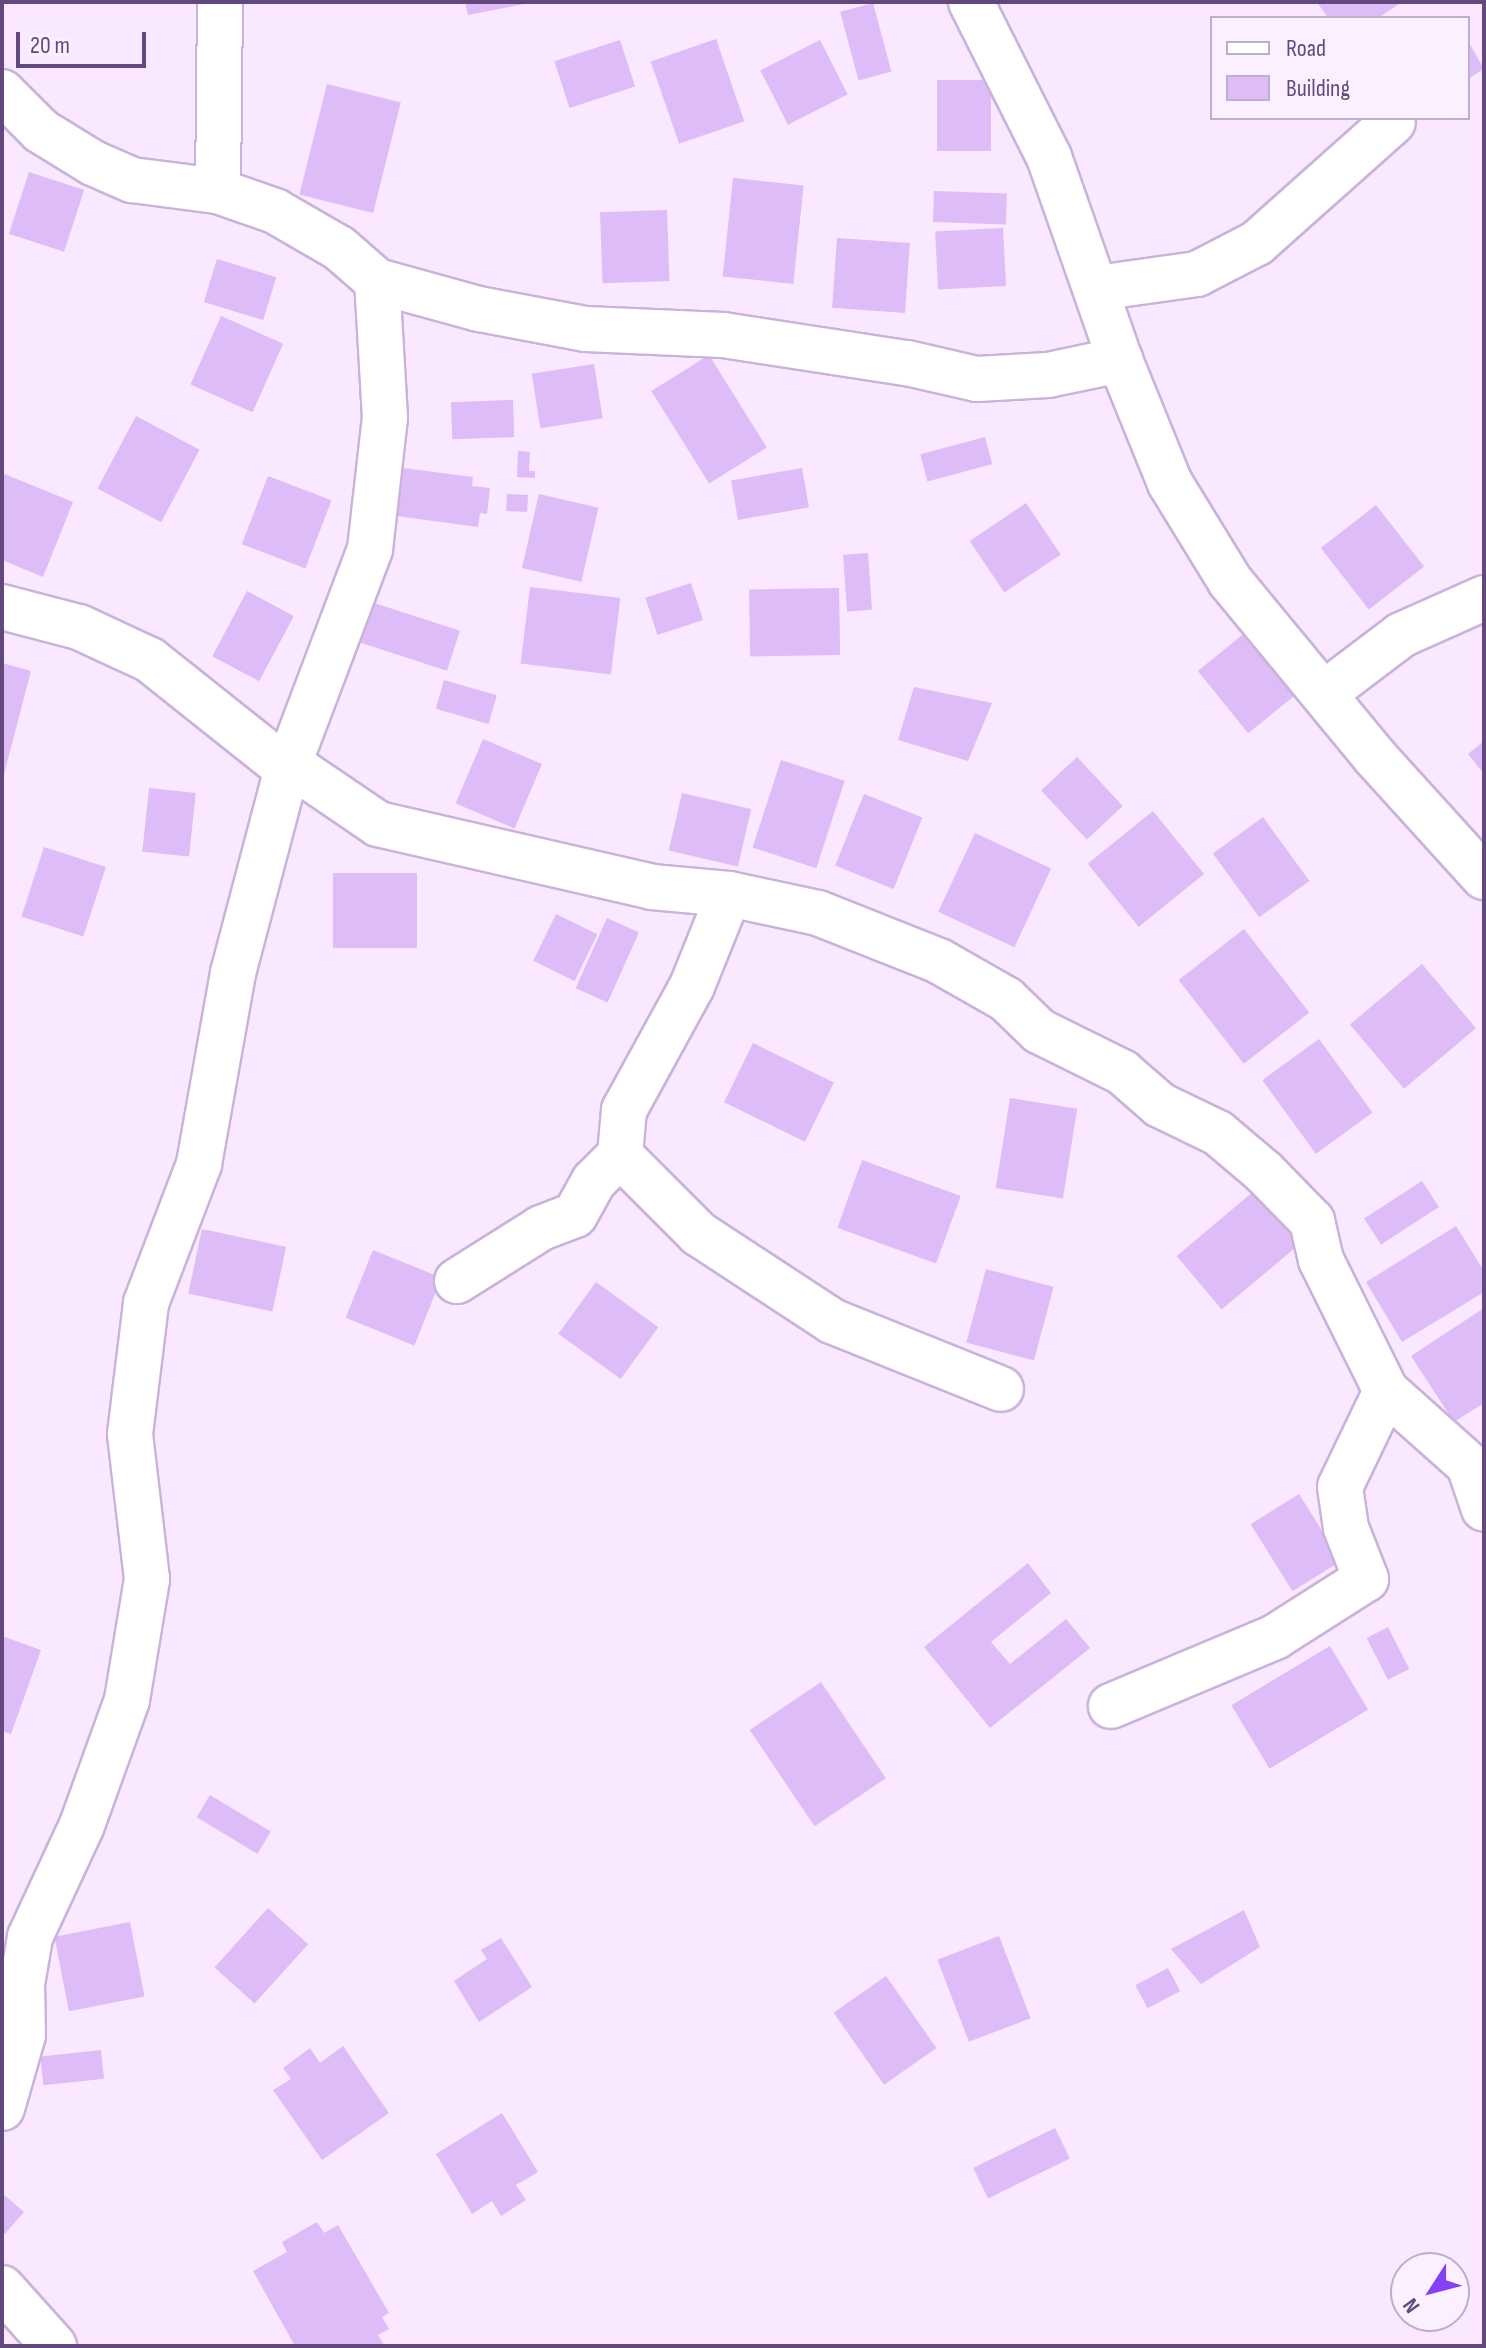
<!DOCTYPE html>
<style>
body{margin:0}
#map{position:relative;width:1486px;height:2348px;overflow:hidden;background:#f9e8ff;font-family:"Sofia Sans Condensed",sans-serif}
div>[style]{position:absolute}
.building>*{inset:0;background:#ddbcf7;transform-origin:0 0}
.roads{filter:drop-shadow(2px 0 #cab3da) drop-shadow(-2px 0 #cab3da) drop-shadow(0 2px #cab3da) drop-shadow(0 -2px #cab3da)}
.minor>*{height:44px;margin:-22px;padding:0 22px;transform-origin:22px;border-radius:22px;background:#fff}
span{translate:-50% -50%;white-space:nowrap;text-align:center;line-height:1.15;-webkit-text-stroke:7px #fbf0ff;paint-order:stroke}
.frame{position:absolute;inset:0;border:4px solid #63487d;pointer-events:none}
.legend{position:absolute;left:1210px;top:16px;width:260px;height:104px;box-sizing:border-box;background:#fbf0ff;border:2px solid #beadcb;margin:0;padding:10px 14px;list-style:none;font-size:24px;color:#63487d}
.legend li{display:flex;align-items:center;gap:16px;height:40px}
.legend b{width:40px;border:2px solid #beadcb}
.north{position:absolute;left:1390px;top:2252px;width:80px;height:80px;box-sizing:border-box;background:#fbf0ff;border:2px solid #beadcb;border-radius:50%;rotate:234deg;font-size:22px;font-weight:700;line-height:32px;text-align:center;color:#63487d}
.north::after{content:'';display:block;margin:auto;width:28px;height:36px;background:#8440f5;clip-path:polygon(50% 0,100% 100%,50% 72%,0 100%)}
.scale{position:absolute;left:16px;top:32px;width:130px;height:36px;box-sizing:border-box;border:4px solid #63487d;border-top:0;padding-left:10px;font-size:24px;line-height:28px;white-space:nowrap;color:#63487d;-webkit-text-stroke:6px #fbf0ff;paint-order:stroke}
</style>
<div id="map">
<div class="building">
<i style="clip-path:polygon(465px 2px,529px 2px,529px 3px,468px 15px)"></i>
<i style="clip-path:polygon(1317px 2px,1402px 2px,1378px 18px,1328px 18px)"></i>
<i style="left:873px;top:3px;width:71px;height:34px;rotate:75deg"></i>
<i style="left:716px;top:39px;width:87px;height:69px;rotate:71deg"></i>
<i style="left:620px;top:40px;width:49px;height:69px;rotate:72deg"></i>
<i style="left:820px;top:40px;width:61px;height:67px;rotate:63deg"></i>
<i style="clip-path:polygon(1468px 41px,1484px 69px,1468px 79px)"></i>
<i style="left:937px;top:80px;width:54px;height:71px"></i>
<i style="left:327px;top:84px;width:76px;height:114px;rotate:14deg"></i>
<i style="left:29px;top:172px;width:58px;height:65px;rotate:18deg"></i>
<i style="left:733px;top:178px;width:71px;height:99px;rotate:6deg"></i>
<i style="left:934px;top:191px;width:73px;height:31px;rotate:2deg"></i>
<i style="left:667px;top:210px;width:71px;height:67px;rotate:88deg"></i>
<i style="left:1003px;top:228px;width:58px;height:68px;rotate:87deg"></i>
<i style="left:837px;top:238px;width:73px;height:70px;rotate:4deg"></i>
<i style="left:217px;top:259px;width:62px;height:45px;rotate:17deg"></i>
<i style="left:221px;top:316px;width:68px;height:75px;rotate:24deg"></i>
<i style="left:709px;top:355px;width:109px;height:68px;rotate:58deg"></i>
<i style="left:594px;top:364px;width:55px;height:63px;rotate:81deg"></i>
<i style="left:513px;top:400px;width:37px;height:62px;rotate:88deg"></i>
<i style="left:136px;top:416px;width:72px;height:82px;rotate:28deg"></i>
<i style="left:985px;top:437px;width:28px;height:67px;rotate:75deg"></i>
<i style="clip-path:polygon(518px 451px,530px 452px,529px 471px,535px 471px,535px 478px,517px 477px)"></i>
<i style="clip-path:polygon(395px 467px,473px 477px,472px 486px,490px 488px,487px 514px,480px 513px,478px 527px,389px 515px)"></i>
<i style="left:802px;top:468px;width:40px;height:72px;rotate:80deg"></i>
<i style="clip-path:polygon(2px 473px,73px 502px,43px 577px,2px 560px)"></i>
<i style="left:268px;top:476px;width:68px;height:73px;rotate:21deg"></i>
<i style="left:507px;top:494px;width:21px;height:17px;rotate:3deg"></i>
<i style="left:539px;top:494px;width:61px;height:76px;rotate:13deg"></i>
<i style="left:1026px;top:503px;width:62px;height:68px;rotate:56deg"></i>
<i style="left:1376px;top:505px;width:78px;height:70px;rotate:52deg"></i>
<i style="left:868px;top:553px;width:57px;height:25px;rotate:86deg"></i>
<i style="left:691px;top:583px;width:39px;height:48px;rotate:72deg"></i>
<i style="left:530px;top:587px;width:91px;height:77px;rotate:7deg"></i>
<i style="left:839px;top:588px;width:67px;height:90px;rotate:89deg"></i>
<i style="left:247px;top:591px;width:53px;height:74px;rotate:28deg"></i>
<i style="left:362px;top:599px;width:103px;height:42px;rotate:18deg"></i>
<i style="left:1246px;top:632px;width:80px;height:62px;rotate:51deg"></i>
<i style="clip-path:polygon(2px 663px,31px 671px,3px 778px,2px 778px)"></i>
<i style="left:444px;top:680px;width:55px;height:30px;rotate:16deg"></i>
<i style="clip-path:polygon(914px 687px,992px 703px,968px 761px,898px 740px)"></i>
<i style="left:483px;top:739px;width:64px;height:70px;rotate:23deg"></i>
<i style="clip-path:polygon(1484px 741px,1484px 774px,1468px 754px)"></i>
<i style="left:1077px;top:757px;width:67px;height:49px;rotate:47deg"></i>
<i style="left:781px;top:760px;width:67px;height:92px;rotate:18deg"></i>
<i style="left:149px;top:788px;width:47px;height:64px;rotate:6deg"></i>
<i style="left:682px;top:793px;width:71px;height:59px;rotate:13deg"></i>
<i style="left:864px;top:794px;width:63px;height:77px;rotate:22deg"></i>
<i style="left:1153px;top:811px;width:81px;height:84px;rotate:51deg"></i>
<i style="left:1263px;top:817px;width:79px;height:62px;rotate:54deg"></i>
<i style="left:975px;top:833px;width:84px;height:87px;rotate:25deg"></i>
<i style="left:44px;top:847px;width:65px;height:73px;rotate:18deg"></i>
<i style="left:333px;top:873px;width:84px;height:75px"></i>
<i style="left:556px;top:914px;width:46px;height:52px;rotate:26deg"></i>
<i style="left:607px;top:918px;width:35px;height:77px;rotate:24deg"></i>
<i style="left:1244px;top:929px;width:106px;height:83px;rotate:52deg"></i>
<i style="left:1422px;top:964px;width:84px;height:94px;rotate:50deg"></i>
<i style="left:1319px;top:1039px;width:91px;height:70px;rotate:54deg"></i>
<i style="left:753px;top:1043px;width:90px;height:66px;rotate:26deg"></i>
<i style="left:1010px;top:1098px;width:68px;height:91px;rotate:9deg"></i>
<i style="left:862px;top:1160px;width:105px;height:72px;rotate:20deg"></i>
<i style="left:1422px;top:1181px;width:31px;height:69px;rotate:57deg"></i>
<i style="left:1254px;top:1191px;width:70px;height:101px;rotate:50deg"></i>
<i style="clip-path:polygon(1456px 1226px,1484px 1271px,1484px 1292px,1402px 1342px,1366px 1282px)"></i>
<i style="left:202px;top:1229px;width:86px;height:66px;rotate:12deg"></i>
<i style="left:373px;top:1250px;width:74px;height:73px;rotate:22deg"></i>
<i style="left:986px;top:1269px;width:70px;height:76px;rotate:15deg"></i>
<i style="left:596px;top:1282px;width:77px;height:64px;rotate:36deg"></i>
<i style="clip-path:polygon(1484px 1308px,1484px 1403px,1454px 1422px,1411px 1356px)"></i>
<i style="left:1299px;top:1494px;width:79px;height:57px;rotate:58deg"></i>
<i style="clip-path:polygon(1028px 1563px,1051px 1593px,991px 1642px,1010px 1664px,1066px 1619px,1090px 1648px,990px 1728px,924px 1647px)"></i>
<i style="left:1388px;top:1627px;width:47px;height:24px;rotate:63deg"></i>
<i style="clip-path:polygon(2px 1636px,41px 1650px,11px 1734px,2px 1731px)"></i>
<i style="left:1330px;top:1646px;width:74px;height:115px;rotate:59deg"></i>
<i style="left:821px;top:1682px;width:116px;height:86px;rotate:56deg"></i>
<i style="left:210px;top:1795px;width:71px;height:26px;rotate:31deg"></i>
<i style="left:268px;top:1908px;width:54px;height:80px;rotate:42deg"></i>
<i style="clip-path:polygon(1244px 1910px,1260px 1947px,1201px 1984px,1171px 1949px)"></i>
<i style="left:130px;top:1922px;width:76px;height:77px;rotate:79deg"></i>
<i style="left:999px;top:1936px;width:88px;height:66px;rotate:69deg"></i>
<i style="clip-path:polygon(501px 1938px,532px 1987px,479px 2022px,454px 1981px,487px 1959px,481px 1950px)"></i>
<i style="left:1168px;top:1968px;width:26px;height:37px;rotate:62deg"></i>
<i style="left:886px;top:1976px;width:88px;height:64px;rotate:55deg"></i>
<i style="clip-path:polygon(343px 2046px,389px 2113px,322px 2160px,273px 2090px,291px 2079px,283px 2068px,310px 2048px,320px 2063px)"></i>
<i style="left:101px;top:2050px;width:29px;height:61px;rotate:84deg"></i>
<i style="clip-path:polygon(502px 2113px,538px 2172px,516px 2185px,526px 2200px,501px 2216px,492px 2201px,472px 2214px,436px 2154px)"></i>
<i style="left:1055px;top:2128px;width:34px;height:91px;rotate:64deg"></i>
<i style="clip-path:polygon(2px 2193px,24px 2212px,2px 2237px)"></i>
<i style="clip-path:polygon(317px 2222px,324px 2233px,338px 2225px,389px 2313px,382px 2317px,389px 2329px,378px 2335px,385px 2346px,295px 2346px,253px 2271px,287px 2252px,282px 2242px)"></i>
</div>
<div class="roads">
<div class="minor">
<i style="left:971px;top:2px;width:174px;rotate:63.3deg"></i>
<i style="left:1049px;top:157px;width:215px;rotate:70.7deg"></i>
<i style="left:1120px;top:360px;width:133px;rotate:67.9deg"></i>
<i style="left:1170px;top:483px;width:115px;rotate:58.5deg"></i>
<i style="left:1230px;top:581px;width:228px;rotate:50.5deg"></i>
<i style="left:1375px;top:757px;width:162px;rotate:47.8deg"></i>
<i style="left:2px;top:92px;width:55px;rotate:45deg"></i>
<i style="left:41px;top:131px;width:61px;rotate:31.6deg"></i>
<i style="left:93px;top:163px;width:43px;rotate:23.6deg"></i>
<i style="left:132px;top:180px;width:87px;rotate:7.3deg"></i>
<i style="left:377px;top:281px;width:106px;rotate:15.4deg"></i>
<i style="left:479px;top:309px;width:109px;rotate:10.6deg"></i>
<i style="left:586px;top:329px;width:137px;rotate:2.5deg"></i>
<i style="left:723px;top:335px;width:186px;rotate:8.7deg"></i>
<i style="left:907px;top:363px;width:72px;rotate:12.9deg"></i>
<i style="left:977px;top:379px;width:71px;rotate:-3.2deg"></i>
<i style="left:1048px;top:375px;width:74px;rotate:-11.8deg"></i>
<i style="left:1097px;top:288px;width:101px;rotate:-8deg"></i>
<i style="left:1197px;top:274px;width:68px;rotate:-27.3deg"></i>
<i style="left:1257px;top:243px;width:182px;rotate:-41.7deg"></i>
<i style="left:2px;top:607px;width:80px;rotate:14.6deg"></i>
<i style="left:79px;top:627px;width:78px;rotate:24.9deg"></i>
<i style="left:150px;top:660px;width:175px;rotate:38.5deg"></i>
<i style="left:287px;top:769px;width:16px;rotate:14deg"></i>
<i style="left:303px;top:773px;width:91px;rotate:34.2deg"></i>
<i style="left:378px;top:824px;width:281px;rotate:12.9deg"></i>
<i style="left:652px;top:887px;width:77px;rotate:5.2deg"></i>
<i style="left:729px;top:894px;width:91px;rotate:12.1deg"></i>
<i style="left:818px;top:913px;width:130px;rotate:21.6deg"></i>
<i style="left:939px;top:961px;width:77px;rotate:29.6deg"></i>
<i style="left:1006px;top:999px;width:46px;rotate:44.1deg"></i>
<i style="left:1039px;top:1031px;width:93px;rotate:26.3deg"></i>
<i style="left:1122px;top:1072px;width:50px;rotate:41deg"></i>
<i style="left:1160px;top:1105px;width:64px;rotate:25.8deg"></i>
<i style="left:1218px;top:1133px;width:60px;rotate:40.3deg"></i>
<i style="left:1264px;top:1172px;width:69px;rotate:45.6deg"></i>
<i style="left:1312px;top:1221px;width:40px;rotate:77deg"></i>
<i style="left:1321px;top:1260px;width:146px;rotate:63.6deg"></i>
<i style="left:1386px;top:1391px;width:106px;rotate:115.6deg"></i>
<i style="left:1340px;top:1487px;width:41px;rotate:81.7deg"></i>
<i style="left:1346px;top:1528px;width:55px;rotate:68.6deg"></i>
<i style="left:1366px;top:1579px;width:108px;rotate:147.5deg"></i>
<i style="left:1275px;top:1637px;width:178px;rotate:157.2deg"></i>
<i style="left:1326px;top:692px;width:94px;rotate:-37.2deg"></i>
<i style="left:1401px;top:635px;width:91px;rotate:-24deg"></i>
<i style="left:729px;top:894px;width:99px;rotate:111.9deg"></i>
<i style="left:692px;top:986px;width:141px;rotate:118.7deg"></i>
<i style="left:624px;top:1110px;width:45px;rotate:95.1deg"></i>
<i style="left:620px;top:1155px;width:112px;rotate:45deg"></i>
<i style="left:699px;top:1234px;width:159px;rotate:33.2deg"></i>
<i style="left:832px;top:1321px;width:182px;rotate:21.9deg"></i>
<i style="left:457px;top:1281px;width:99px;rotate:-32.2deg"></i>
<i style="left:541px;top:1228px;width:36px;rotate:-21deg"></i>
<i style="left:575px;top:1215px;width:39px;rotate:-61deg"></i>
<i style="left:594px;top:1181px;width:37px;rotate:-45deg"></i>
<i style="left:1386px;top:1391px;width:111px;rotate:41.7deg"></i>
<i style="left:1469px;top:1465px;width:46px;rotate:71.2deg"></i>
<i style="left:2px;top:2108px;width:76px;rotate:-74deg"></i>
<i style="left:23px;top:2035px;width:51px;rotate:-91.1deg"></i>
<i style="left:22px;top:1984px;width:48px;rotate:-80.3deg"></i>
<i style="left:30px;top:1937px;width:123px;rotate:-65.1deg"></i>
<i style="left:82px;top:1825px;width:133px;rotate:-70.2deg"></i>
<i style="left:127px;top:1700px;width:123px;rotate:-80.6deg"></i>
<i style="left:147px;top:1579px;width:146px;rotate:-96.7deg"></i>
<i style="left:130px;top:1434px;width:132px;rotate:-83deg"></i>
<i style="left:146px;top:1303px;width:149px;rotate:-69.1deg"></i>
<i style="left:199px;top:1164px;width:194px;rotate:-79.9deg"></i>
<i style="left:233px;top:973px;width:211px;rotate:-75.2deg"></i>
<i style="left:287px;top:769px;width:235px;rotate:-69.3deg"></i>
<i style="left:370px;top:549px;width:132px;rotate:-83.5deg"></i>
<i style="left:385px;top:418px;width:137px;rotate:-93.3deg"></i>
<i style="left:377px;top:281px;width:50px;rotate:-139deg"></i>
<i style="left:339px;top:248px;width:74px;rotate:-150deg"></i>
<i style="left:275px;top:211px;width:60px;rotate:-160.7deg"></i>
<i style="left:218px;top:191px;width:189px;rotate:-89.4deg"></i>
<i style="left:2px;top:2288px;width:78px;rotate:48.1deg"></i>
</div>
</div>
<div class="frame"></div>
<ul class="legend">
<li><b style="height:10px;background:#fff"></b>Road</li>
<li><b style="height:22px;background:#ddbcf7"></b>Building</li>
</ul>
<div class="north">N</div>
<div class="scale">20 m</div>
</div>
